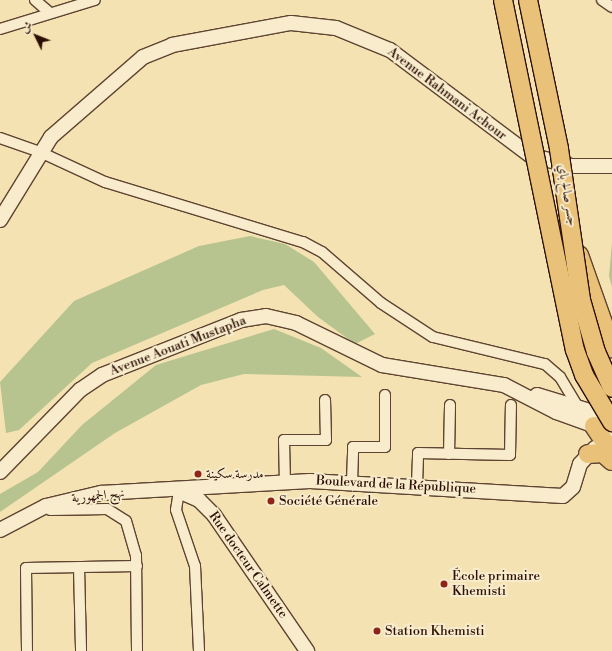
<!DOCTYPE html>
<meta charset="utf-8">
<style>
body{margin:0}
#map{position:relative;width:612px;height:651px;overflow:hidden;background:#f4e2b2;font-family:"Libre Bodoni",Amiri,serif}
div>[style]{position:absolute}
.green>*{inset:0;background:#b7c48f}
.roads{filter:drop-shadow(1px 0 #5e4431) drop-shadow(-1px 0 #5e4431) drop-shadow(0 1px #5e4431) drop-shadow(0 -1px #5e4431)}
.street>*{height:10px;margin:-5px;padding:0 5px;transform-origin:5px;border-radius:5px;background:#f8eccd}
.secondary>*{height:14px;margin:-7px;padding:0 7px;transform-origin:7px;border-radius:7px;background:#f8eccd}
.highway>*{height:18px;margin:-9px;padding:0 9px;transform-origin:9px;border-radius:9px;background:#eac179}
.bridges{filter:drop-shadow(1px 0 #2c1006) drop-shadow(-1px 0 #2c1006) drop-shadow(0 1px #2c1006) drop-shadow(0 -1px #2c1006)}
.highway-bridge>*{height:18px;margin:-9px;padding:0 9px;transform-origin:9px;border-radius:9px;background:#eac179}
.dots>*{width:11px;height:11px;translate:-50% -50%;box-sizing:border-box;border:2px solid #f8eccd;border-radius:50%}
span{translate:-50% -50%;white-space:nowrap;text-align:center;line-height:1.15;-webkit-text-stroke:4px #f8eccd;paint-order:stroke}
.street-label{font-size:13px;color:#2c1006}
.poi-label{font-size:13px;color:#2c1006}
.left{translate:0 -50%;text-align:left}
.north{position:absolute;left:16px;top:16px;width:40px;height:40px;-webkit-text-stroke:3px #f8eccd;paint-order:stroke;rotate:313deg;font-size:11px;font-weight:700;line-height:16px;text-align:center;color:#2c1006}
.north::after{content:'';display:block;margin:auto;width:14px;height:18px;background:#2c1006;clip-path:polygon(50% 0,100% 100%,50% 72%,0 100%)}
</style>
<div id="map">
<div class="green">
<i style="clip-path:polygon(250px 236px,285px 244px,314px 262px,375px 334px,355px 344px,318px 317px,284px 285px,263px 290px,92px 363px,19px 430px,6px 433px,0 382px,74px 301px,199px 246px)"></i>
<i style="clip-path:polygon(612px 243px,612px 287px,609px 276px)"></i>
<i style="clip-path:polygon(274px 329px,321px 348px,362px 377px,244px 374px,201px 385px,115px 433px,0 512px,0 494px,38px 472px,82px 425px,156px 365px)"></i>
</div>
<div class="roads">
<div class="street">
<i style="left:35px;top:0;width:20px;rotate:41deg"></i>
<i style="left:602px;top:0;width:12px;rotate:35deg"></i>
<i style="left:0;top:29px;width:99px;rotate:-17deg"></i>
<i style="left:0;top:138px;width:42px;rotate:19.3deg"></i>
<i style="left:40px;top:152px;width:72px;rotate:24.8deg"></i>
<i style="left:105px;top:182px;width:207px;rotate:16.9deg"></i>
<i style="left:303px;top:242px;width:21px;rotate:28deg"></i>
<i style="left:322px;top:252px;width:78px;rotate:40.8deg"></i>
<i style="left:381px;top:303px;width:62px;rotate:33.2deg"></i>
<i style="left:433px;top:337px;width:115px;rotate:13.6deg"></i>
<i style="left:545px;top:364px;width:20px;rotate:41deg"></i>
<i style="left:560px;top:377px;width:37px;rotate:59deg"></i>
<i style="left:449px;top:454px;width:49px;rotate:-88.8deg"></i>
<i style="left:285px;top:482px;width:42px;rotate:-91.4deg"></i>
<i style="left:284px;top:440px;width:42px"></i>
<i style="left:326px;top:440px;width:40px;rotate:-91.4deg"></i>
<i style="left:352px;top:482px;width:35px;rotate:-88deg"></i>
<i style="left:353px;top:447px;width:32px"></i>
<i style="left:385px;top:447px;width:52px;rotate:-90deg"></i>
<i style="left:417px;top:485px;width:32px;rotate:-88deg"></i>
<i style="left:418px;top:453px;width:92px;rotate:1.2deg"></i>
<i style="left:510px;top:455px;width:50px;rotate:-88.9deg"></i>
<i style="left:179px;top:491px;width:19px;rotate:99deg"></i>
<i style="left:176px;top:510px;width:59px;rotate:71.3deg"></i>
<i style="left:195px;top:566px;width:85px;rotate:87.3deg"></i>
<i style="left:50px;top:510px;width:57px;rotate:-1deg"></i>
<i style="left:107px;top:509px;width:22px;rotate:32deg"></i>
<i style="left:126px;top:521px;width:35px;rotate:74deg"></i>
<i style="left:136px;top:555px;width:96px;rotate:89.4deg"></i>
<i style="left:79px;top:567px;width:84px;rotate:88.6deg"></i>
<i style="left:27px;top:651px;width:83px;rotate:-90.7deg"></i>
<i style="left:26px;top:568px;width:111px;rotate:-1deg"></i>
</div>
<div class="secondary">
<i style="left:0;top:220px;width:97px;rotate:-58.4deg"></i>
<i style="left:51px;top:137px;width:122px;rotate:-41deg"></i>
<i style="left:143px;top:57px;width:31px;rotate:-22deg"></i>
<i style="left:172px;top:45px;width:121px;rotate:-10.5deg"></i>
<i style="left:291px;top:23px;width:45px;rotate:6.3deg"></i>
<i style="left:336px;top:28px;width:58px;rotate:22.2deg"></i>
<i style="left:390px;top:50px;width:175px;rotate:36.9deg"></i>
<i style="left:530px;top:155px;width:42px;rotate:15deg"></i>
<i style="left:571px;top:166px;width:41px"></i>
<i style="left:537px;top:395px;width:78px;rotate:17deg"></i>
<i style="left:0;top:472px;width:115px;rotate:-45.7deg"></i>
<i style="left:80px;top:390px;width:27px;rotate:-34deg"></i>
<i style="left:102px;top:375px;width:149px;rotate:-21.6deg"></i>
<i style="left:241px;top:320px;width:25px;rotate:-9deg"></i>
<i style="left:266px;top:316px;width:31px;rotate:13deg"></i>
<i style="left:296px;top:323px;width:96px;rotate:26deg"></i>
<i style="left:382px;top:365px;width:124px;rotate:9.3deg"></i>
<i style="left:504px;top:385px;width:59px;rotate:27.4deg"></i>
<i style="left:556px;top:412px;width:59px;rotate:19.7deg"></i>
<i style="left:181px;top:492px;width:20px;rotate:24deg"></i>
<i style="left:199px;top:500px;width:21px;rotate:45deg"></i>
<i style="left:214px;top:515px;width:165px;rotate:55.6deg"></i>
<i style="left:0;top:530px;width:52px;rotate:-27.6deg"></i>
<i style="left:46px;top:506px;width:57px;rotate:-13.3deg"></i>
<i style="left:101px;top:493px;width:209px;rotate:-3.3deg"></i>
<i style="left:310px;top:481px;width:253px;rotate:3.4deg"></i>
<i style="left:563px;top:496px;width:13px;rotate:-42deg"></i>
<i style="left:573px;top:487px;width:24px;rotate:-73deg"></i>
<i style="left:580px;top:464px;width:22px;rotate:-47deg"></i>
</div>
<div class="highway">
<i style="left:579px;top:255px;width:99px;rotate:70.5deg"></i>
<i style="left:594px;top:426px;width:32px;rotate:56deg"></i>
<i style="left:588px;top:454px;width:15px;rotate:-4deg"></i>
<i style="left:603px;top:453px;width:12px;rotate:42deg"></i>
</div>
</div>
<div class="bridges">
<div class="highway-bridge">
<i style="left:503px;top:0;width:357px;rotate:78.4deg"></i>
<i style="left:575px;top:350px;width:27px;rotate:70deg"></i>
<i style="left:584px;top:375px;width:55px;rotate:59.2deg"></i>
<i style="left:528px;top:0;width:152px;rotate:78.2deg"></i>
<i style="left:559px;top:149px;width:153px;rotate:81.7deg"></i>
<i style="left:581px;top:300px;width:54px;rotate:73.9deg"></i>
<i style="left:596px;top:352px;width:39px;rotate:66deg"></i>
</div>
</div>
<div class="dots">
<i style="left:198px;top:474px;background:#8f2418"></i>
<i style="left:271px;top:501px;background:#8f2418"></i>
<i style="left:444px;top:584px;background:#8f2418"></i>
<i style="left:377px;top:631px;background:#8f2418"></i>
</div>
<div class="street-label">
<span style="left:447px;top:94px;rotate:37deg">Avenue Rahmani Achour</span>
<span style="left:567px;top:195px;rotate:80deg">جسر صالح باي</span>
<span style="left:178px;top:346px;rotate:-21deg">Avenue Aouati Mustapha</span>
<span style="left:396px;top:485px;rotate:3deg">Boulevard de la République</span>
<span style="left:98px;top:496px;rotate:-6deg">نهج الجمهورية</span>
<span style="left:248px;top:565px;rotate:55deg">Rue docteur Calmette</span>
</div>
<div class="poi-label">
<span class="left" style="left:206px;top:474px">مدرسة سكينة</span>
<span class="left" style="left:279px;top:501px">Société Générale</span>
<span class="left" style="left:452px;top:584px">École primaire<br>Khemisti</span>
<span class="left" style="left:385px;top:631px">Station Khemisti</span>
</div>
<div class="north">ش</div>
</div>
